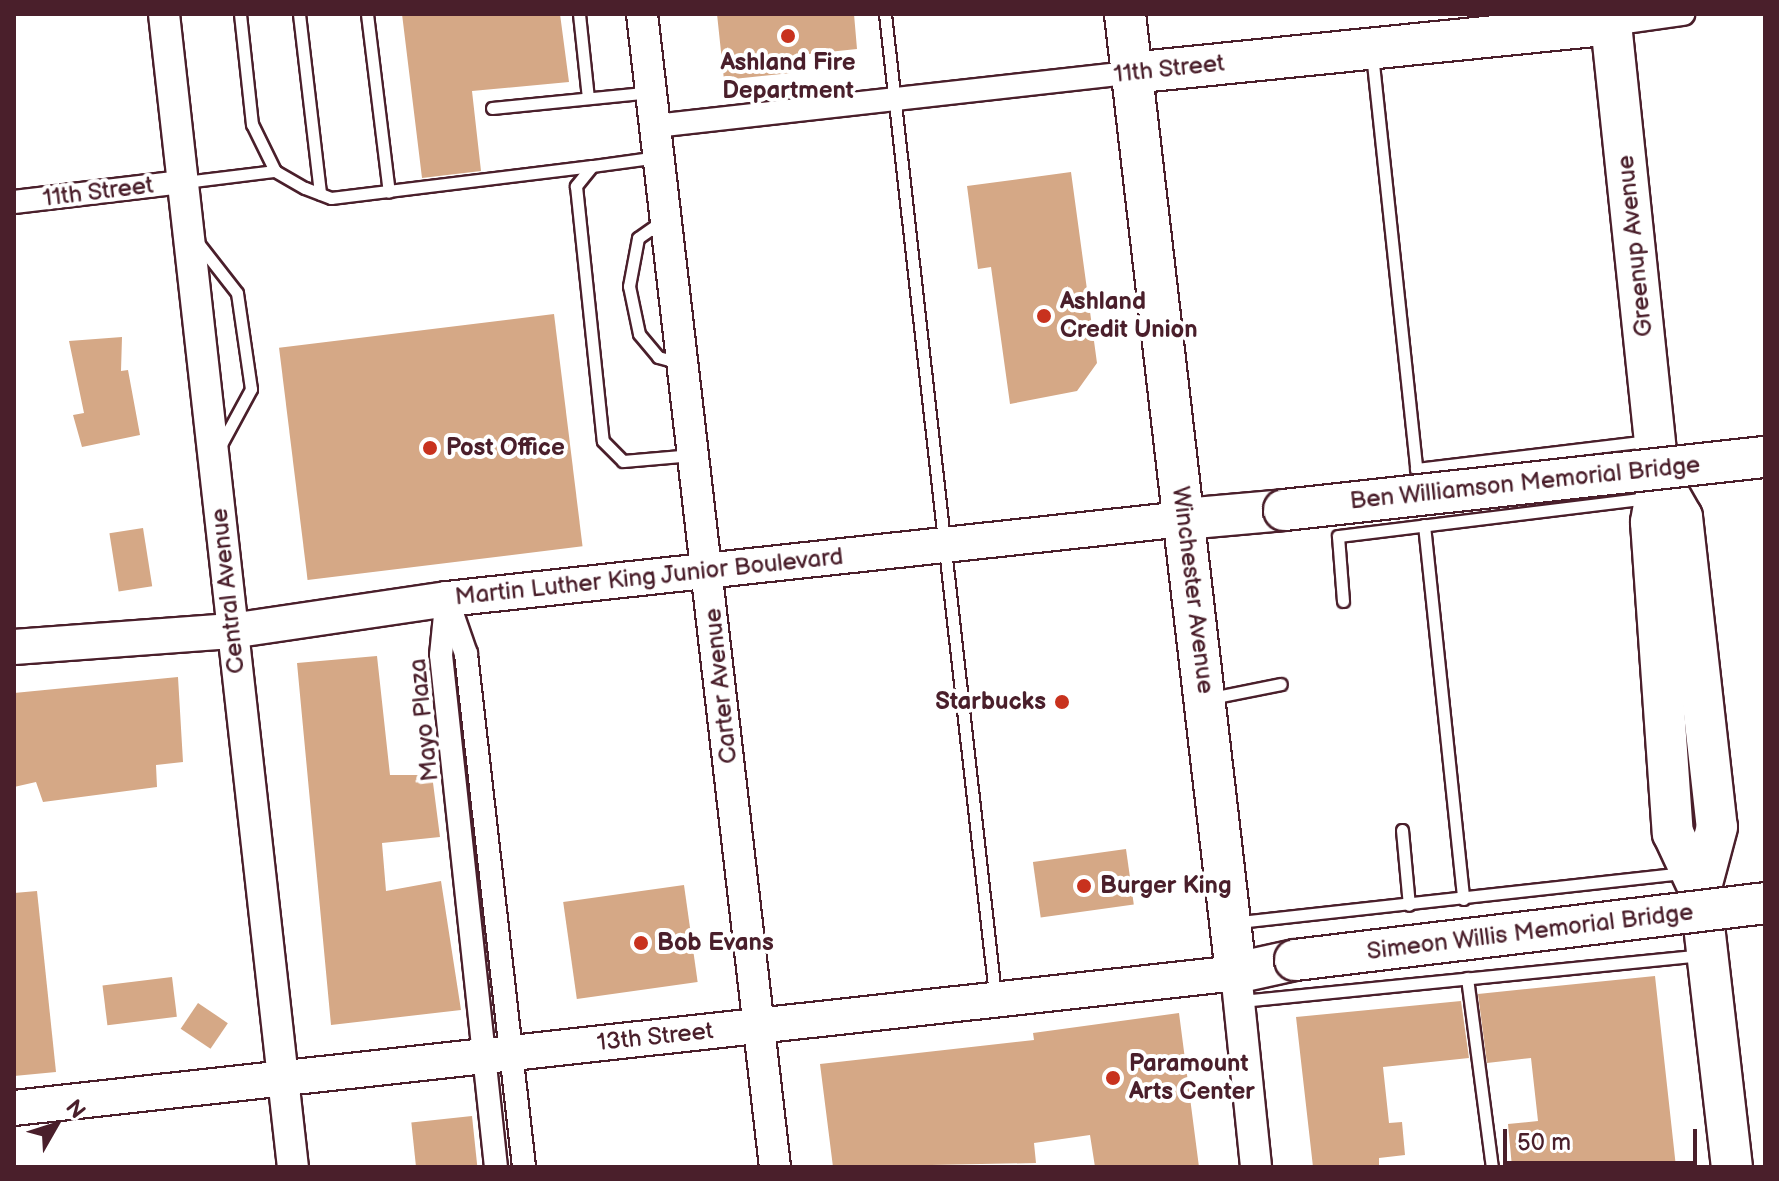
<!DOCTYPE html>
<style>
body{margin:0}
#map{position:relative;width:1779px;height:1181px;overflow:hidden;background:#fff;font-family:"Balsamiq Sans",sans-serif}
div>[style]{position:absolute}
.building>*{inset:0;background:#d5a886;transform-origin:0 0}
.roads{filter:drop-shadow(2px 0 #4a1f2b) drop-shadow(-2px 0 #4a1f2b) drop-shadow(0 2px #4a1f2b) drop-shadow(0 -2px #4a1f2b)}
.lane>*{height:11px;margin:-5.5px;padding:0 5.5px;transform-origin:5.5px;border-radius:5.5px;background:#fff}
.street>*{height:22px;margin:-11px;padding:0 11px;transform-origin:11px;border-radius:11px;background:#fff}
.secondary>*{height:30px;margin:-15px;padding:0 15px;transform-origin:15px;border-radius:15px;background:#fff}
.primary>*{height:34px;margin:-17px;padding:0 17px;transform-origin:17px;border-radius:17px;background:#fff}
.highway>*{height:40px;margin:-20px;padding:0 20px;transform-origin:20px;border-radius:20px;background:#fff}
.bridges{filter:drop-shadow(2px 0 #4a1f2b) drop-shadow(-2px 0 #4a1f2b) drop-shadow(0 2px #4a1f2b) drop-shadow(0 -2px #4a1f2b)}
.highway-bridge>*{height:40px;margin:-20px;padding:0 20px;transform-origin:20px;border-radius:20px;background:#fff}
.dots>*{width:22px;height:22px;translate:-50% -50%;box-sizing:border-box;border:4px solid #fff;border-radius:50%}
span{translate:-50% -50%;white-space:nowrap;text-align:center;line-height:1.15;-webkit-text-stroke:8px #fff;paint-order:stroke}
.poi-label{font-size:24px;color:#4a1f2b;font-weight:700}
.left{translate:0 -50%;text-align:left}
.right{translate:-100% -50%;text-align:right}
.street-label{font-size:24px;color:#4a1f2b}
.frame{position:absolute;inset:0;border:16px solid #4a1f2b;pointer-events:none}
.north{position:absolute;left:16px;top:1085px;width:80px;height:80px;-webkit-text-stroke:6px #fff;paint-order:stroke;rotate:51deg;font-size:22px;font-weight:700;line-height:32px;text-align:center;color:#4a1f2b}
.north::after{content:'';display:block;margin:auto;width:28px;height:36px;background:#4a1f2b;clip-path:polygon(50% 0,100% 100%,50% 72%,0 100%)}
.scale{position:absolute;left:1503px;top:1129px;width:194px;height:36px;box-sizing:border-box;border:4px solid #4a1f2b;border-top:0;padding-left:10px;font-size:24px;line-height:28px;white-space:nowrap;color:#4a1f2b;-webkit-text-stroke:6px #fff;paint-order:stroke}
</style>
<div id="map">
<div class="building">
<i style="clip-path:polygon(402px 14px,560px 14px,569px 82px,472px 91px,481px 171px,422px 178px)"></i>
<i style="clip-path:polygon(717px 14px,854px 14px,857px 49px,790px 56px,791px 73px,724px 80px)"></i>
<i style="clip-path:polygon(1071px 172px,1097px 363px,1077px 391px,1010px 404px,991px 267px,978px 269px,967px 186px)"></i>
<i style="left:554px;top:314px;width:234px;height:277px;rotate:83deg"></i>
<i style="clip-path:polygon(122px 337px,121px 371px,128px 370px,140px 435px,82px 447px,73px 415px,84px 413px,69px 341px)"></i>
<i style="left:143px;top:528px;width:59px;height:34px;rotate:81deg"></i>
<i style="clip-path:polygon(377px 656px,390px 775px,432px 775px,440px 837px,382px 843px,386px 891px,441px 881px,461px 1010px,331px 1025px,297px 663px)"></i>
<i style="clip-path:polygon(178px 677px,183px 762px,156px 765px,157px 787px,43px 802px,36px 782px,14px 787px,14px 693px)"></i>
<i style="left:1126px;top:849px;width:56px;height:94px;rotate:82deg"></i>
<i style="left:684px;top:885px;width:98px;height:122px;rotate:82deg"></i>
<i style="clip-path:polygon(37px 891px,56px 1072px,14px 1076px,14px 893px)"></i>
<i style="clip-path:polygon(1655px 976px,1676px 1167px,1512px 1167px,1508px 1124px,1538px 1121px,1531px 1058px,1487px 1063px,1478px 994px)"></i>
<i style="left:172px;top:977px;width:40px;height:70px;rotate:83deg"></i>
<i style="clip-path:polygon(1461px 1001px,1469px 1058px,1383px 1067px,1389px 1123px,1402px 1122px,1405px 1155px,1379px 1158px,1379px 1167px,1313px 1167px,1296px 1017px)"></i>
<i style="left:198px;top:1003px;width:36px;height:31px;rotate:34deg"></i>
<i style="clip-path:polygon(1179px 1013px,1199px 1167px,1095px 1167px,1090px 1135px,1034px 1143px,1036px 1163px,833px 1167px,820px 1064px,1034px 1040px,1033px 1033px)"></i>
<i style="left:472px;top:1116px;width:51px;height:61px;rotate:84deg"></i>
</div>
<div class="roads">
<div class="lane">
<i style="left:240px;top:14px;width:111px;rotate:83.8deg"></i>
<i style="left:252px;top:124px;width:52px;rotate:63.9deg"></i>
<i style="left:275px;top:171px;width:34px;rotate:30deg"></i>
<i style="left:305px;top:188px;width:28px;rotate:21deg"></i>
<i style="left:331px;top:198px;width:263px;rotate:-7deg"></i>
<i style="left:299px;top:14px;width:181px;rotate:83.3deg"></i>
<i style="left:367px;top:14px;width:179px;rotate:83deg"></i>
<i style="left:579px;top:14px;width:84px;rotate:83.9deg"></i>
<i style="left:885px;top:14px;width:987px;rotate:83.6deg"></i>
<i style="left:1372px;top:54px;width:417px;rotate:83.9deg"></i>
<i style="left:1416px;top:469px;width:233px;rotate:-6.9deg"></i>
<i style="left:492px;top:108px;width:160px;rotate:-5.7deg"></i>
<i style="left:658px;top:157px;width:67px;rotate:172.2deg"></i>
<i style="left:592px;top:166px;width:26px;rotate:129deg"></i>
<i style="left:576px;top:186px;width:256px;rotate:84deg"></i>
<i style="left:603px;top:441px;width:28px;rotate:45deg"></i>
<i style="left:623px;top:461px;width:70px;rotate:-4.9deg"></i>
<i style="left:185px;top:182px;width:91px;rotate:-7deg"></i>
<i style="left:665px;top:219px;width:33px;rotate:145deg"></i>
<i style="left:638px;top:238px;width:49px;rotate:100.6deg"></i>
<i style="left:629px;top:286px;width:49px;rotate:78.2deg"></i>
<i style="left:639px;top:334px;width:30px;rotate:50deg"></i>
<i style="left:658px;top:357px;width:23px;rotate:15deg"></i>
<i style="left:198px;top:243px;width:63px;rotate:52deg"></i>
<i style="left:237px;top:293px;width:97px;rotate:81.7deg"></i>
<i style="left:251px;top:389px;width:69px;rotate:118.4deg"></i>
<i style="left:1424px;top:525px;width:376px;rotate:84deg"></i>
<i style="left:1343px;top:601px;width:65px;rotate:-94.4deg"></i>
<i style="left:1338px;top:536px;width:311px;rotate:-7deg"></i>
<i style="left:1211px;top:698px;width:71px;rotate:-11.3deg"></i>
<i style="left:1402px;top:830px;width:75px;rotate:84.7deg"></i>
<i style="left:1239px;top:922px;width:447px;rotate:-6.3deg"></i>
<i style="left:1467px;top:978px;width:191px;rotate:82.5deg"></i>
<i style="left:1242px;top:1001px;width:459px;rotate:-5.7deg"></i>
</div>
<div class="street">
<i style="left:1611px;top:24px;width:73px;rotate:-7.9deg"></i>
<i style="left:655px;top:126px;width:479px;rotate:-6.4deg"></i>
<i style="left:14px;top:202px;width:169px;rotate:-6.8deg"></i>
<i style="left:447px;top:599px;width:58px;rotate:70.9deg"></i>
<i style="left:466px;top:654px;width:516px;rotate:83.55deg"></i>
<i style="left:446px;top:605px;width:50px;rotate:95.7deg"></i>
<i style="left:441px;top:655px;width:515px;rotate:83.87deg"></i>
</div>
<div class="secondary">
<i style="left:164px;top:14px;width:1160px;rotate:83.62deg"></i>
<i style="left:642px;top:14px;width:1161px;rotate:83.42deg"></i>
<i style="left:1236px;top:973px;width:195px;rotate:84.1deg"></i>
</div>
<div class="primary">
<i style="left:14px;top:647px;width:218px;rotate:-4.2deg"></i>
<i style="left:231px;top:631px;width:218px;rotate:-8.4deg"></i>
<i style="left:447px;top:599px;width:741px;rotate:-6.2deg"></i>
<i style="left:14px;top:1108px;width:1229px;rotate:-6.3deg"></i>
</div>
<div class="highway">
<i style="left:1125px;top:14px;width:965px;rotate:83.4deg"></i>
<i style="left:1236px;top:973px;width:60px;rotate:-12.4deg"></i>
<i style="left:1610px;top:14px;width:466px;rotate:84deg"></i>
<i style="left:1659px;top:477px;width:46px;rotate:100.1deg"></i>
<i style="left:1651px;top:522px;width:312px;rotate:86deg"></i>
<i style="left:1673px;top:833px;width:64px;rotate:65deg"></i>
<i style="left:1700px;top:891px;width:278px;rotate:83.4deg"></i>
<i style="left:1131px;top:73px;width:482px;rotate:-5.8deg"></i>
<i style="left:1659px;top:477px;width:46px;rotate:60.1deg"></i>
<i style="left:1682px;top:517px;width:312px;rotate:83.6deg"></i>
<i style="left:1717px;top:827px;width:66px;rotate:104.9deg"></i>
<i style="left:1184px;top:519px;width:100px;rotate:-5.1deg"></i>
</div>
</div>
<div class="bridges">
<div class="highway-bridge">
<i style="left:1284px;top:510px;width:484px;rotate:-6.3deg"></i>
<i style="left:1295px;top:960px;width:473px;rotate:-6.9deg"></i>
</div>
</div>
<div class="dots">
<i style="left:788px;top:36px;background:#c8321e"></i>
<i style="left:1044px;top:316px;background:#c8321e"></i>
<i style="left:430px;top:448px;background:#c8321e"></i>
<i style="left:1062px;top:702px;background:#c8321e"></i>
<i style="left:1084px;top:886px;background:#c8321e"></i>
<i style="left:641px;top:943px;background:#c8321e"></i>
<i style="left:1113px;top:1078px;background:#c8321e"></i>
</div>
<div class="poi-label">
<span style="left:788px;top:77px">Ashland Fire<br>Department</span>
<span class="left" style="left:1060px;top:316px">Ashland<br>Credit Union</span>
<span class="left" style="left:446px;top:448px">Post Office</span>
<span class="right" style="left:1046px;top:702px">Starbucks</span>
<span class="left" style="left:1100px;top:886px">Burger King</span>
<span class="left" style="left:657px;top:943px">Bob Evans</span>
<span class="left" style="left:1129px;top:1078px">Paramount<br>Arts Center</span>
</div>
<div class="street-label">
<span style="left:1169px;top:69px;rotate:-6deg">11th Street</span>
<span style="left:98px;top:192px;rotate:-7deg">11th Street</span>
<span style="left:1635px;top:246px;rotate:-96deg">Greenup Avenue</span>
<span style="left:1525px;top:483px;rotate:-6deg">Ben Williamson Memorial Bridge</span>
<span style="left:649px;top:577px;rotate:-6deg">Martin Luther King Junior Boulevard</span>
<span style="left:1193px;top:590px;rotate:83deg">Winchester Avenue</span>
<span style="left:228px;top:591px;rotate:-96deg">Central Avenue</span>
<span style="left:721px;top:686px;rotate:-96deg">Carter Avenue</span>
<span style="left:424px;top:720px;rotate:-96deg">Mayo Plaza</span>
<span style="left:1530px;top:932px;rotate:-7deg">Simeon Willis Memorial Bridge</span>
<span style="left:655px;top:1037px;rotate:-6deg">13th Street</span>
</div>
<div class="frame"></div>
<div class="north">N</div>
<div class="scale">50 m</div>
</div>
